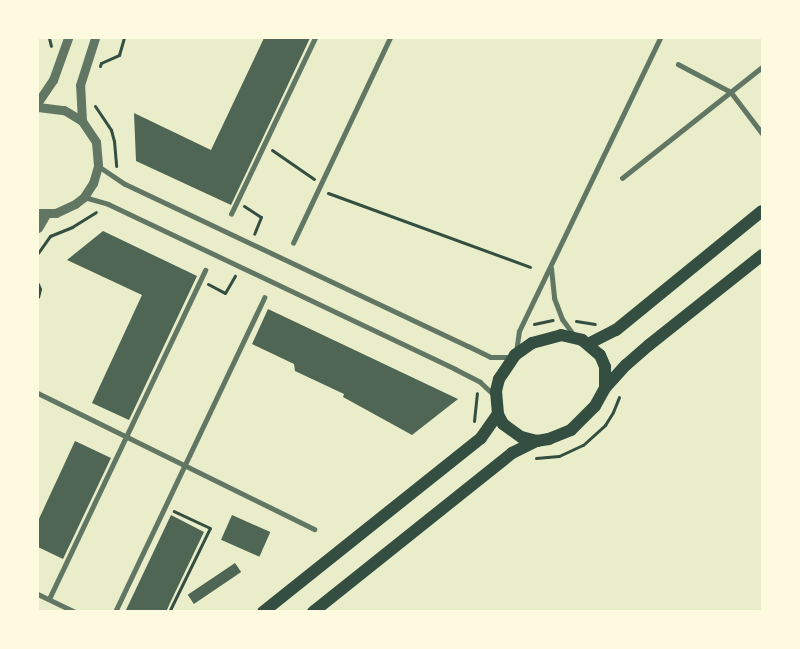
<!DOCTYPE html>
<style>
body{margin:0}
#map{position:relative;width:800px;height:649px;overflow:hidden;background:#e9edc9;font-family:"Space Grotesk",sans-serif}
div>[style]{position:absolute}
.building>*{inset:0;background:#4f6655;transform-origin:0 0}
.path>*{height:3px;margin:-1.5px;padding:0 1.5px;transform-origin:1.5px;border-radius:1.5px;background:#344e41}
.pedestrian>*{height:4.5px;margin:-2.25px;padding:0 2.25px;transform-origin:2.25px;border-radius:2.25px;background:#617663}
.minor>*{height:5px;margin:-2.5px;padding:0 2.5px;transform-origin:2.5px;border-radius:2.5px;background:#617663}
.tertiary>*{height:9px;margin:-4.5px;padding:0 4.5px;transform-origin:4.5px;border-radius:4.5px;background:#617663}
.primary>*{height:12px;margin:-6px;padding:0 6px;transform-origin:6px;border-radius:6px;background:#344e41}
span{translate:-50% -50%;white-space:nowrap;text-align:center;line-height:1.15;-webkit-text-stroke:5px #fefae0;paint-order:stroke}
.frame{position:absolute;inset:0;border:39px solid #fefae0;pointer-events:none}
</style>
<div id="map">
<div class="building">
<i style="clip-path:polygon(264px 38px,310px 38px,231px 205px,136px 161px,134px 113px,211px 150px)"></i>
<i style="clip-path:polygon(103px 231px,197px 276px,129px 420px,92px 403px,142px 295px,67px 260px)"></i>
<i style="clip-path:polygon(268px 309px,458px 399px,412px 435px,343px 397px,344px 394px,295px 371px,294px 364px,252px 344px)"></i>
<i style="clip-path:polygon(75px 441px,111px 458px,63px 559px,38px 547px,38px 521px)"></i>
<i style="clip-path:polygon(171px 515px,204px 532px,170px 603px,166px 612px,125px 612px)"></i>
<i style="left:232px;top:515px;width:42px;height:27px;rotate:24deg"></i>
<i style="left:235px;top:563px;width:11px;height:57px;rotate:56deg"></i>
</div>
<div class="path">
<i style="left:49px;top:38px;width:8px;rotate:76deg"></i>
<i style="left:100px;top:66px;width:3px;rotate:-72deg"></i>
<i style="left:101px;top:63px;width:20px;rotate:-24deg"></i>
<i style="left:119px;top:55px;width:18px;rotate:-74deg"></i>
<i style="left:95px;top:106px;width:29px;rotate:56deg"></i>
<i style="left:111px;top:130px;width:11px;rotate:75deg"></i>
<i style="left:114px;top:141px;width:25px;rotate:85deg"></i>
<i style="left:272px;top:150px;width:51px;rotate:34.6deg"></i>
<i style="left:328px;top:193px;width:215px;rotate:20.1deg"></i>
<i style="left:244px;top:206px;width:20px;rotate:33deg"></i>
<i style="left:261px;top:217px;width:18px;rotate:112deg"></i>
<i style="left:38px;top:253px;width:21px;rotate:-55deg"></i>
<i style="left:50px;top:236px;width:24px;rotate:-22deg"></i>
<i style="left:72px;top:227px;width:28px;rotate:-32deg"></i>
<i style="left:38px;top:284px;width:5px;rotate:68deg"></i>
<i style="left:40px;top:289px;width:8px;rotate:104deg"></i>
<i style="left:208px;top:284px;width:19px;rotate:28deg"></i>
<i style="left:225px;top:293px;width:20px;rotate:-60deg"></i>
<i style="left:576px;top:321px;width:19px;rotate:9deg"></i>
<i style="left:534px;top:324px;width:19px;rotate:-12deg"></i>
<i style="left:474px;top:421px;width:28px;rotate:-84deg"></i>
<i style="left:536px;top:458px;width:23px;rotate:-5deg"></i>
<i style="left:559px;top:456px;width:26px;rotate:-25deg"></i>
<i style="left:583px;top:445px;width:30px;rotate:-42deg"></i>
<i style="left:605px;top:425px;width:15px;rotate:-58deg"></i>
<i style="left:613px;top:412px;width:16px;rotate:-68deg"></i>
<i style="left:169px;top:612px;width:93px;rotate:-64deg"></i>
<i style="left:210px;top:528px;width:40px;rotate:-155deg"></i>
</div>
<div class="pedestrian">
<i style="left:678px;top:64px;width:60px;rotate:27.8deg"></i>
<i style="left:731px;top:92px;width:51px;rotate:52.9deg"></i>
<i style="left:622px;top:178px;width:179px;rotate:-38.4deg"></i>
<i style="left:231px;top:214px;width:195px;rotate:-64.5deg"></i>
<i style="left:293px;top:243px;width:227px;rotate:-64.7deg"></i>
<i style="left:38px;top:393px;width:308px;rotate:26.2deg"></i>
<i style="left:38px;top:594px;width:41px;rotate:25.9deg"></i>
<i style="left:49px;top:599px;width:364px;rotate:-64.6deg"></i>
<i style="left:115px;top:612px;width:348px;rotate:-64.6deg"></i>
</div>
<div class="minor">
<i style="left:98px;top:166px;width:32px;rotate:34deg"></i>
<i style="left:125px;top:184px;width:379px;rotate:25.3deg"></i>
<i style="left:468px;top:346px;width:25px;rotate:26deg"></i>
<i style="left:491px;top:357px;width:22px"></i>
<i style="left:84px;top:197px;width:25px;rotate:16deg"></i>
<i style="left:108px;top:204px;width:384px;rotate:25.4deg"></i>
<i style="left:455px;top:369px;width:28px;rotate:27deg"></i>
<i style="left:480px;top:382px;width:19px;rotate:43deg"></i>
<i style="left:551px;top:268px;width:30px;rotate:84deg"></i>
<i style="left:554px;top:298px;width:22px;rotate:69deg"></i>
<i style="left:562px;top:319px;width:19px;rotate:54deg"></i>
<i style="left:516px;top:352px;width:21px;rotate:-82deg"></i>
<i style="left:519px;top:331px;width:325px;rotate:-64.3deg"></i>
</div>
<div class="tertiary">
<i style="left:38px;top:102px;width:27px;rotate:-56deg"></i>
<i style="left:53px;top:80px;width:45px;rotate:-70.3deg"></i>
<i style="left:38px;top:107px;width:26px;rotate:7deg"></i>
<i style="left:64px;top:110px;width:21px;rotate:31deg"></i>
<i style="left:82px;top:121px;width:25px;rotate:56deg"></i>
<i style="left:96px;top:142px;width:24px;rotate:85deg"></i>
<i style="left:98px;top:166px;width:18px;rotate:106deg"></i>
<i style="left:93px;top:183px;width:17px;rotate:123deg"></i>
<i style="left:84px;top:197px;width:11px;rotate:142deg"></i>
<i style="left:75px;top:204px;width:21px;rotate:155deg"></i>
<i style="left:56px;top:213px;width:18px;rotate:180deg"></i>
<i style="left:82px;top:121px;width:36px;rotate:-93deg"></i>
<i style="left:80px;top:85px;width:49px;rotate:-72.3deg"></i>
<i style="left:38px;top:228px;width:16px;rotate:-60deg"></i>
</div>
<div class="primary">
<i style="left:561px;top:335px;width:22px;rotate:13deg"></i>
<i style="left:582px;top:340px;width:23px;rotate:40deg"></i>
<i style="left:600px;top:355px;width:13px;rotate:67deg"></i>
<i style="left:605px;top:367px;width:21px;rotate:90deg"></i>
<i style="left:605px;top:388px;width:21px;rotate:119deg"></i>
<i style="left:595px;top:406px;width:34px;rotate:135deg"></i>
<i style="left:571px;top:430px;width:24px;rotate:158deg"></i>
<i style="left:549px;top:439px;width:12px;rotate:171deg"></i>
<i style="left:537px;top:441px;width:16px;rotate:-166deg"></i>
<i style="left:521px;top:437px;width:22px;rotate:-144deg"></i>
<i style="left:503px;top:424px;width:11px;rotate:-117deg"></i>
<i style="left:498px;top:414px;width:23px;rotate:-95deg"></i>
<i style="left:496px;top:391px;width:12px;rotate:-76deg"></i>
<i style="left:499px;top:379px;width:29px;rotate:-56deg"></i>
<i style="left:515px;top:355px;width:21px;rotate:-35deg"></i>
<i style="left:532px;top:343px;width:30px;rotate:-15deg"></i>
<i style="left:588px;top:344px;width:31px;rotate:-27deg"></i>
<i style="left:616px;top:330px;width:188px;rotate:-39.2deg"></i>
<i style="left:605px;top:388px;width:31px;rotate:-48deg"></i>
<i style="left:626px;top:365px;width:30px;rotate:-41deg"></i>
<i style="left:649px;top:345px;width:144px;rotate:-38.5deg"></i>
<i style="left:263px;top:612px;width:279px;rotate:-38.6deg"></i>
<i style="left:481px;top:438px;width:29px;rotate:-55deg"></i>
<i style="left:313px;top:612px;width:255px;rotate:-38.6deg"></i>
<i style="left:512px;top:453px;width:28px;rotate:-26deg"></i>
</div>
<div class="frame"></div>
</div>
